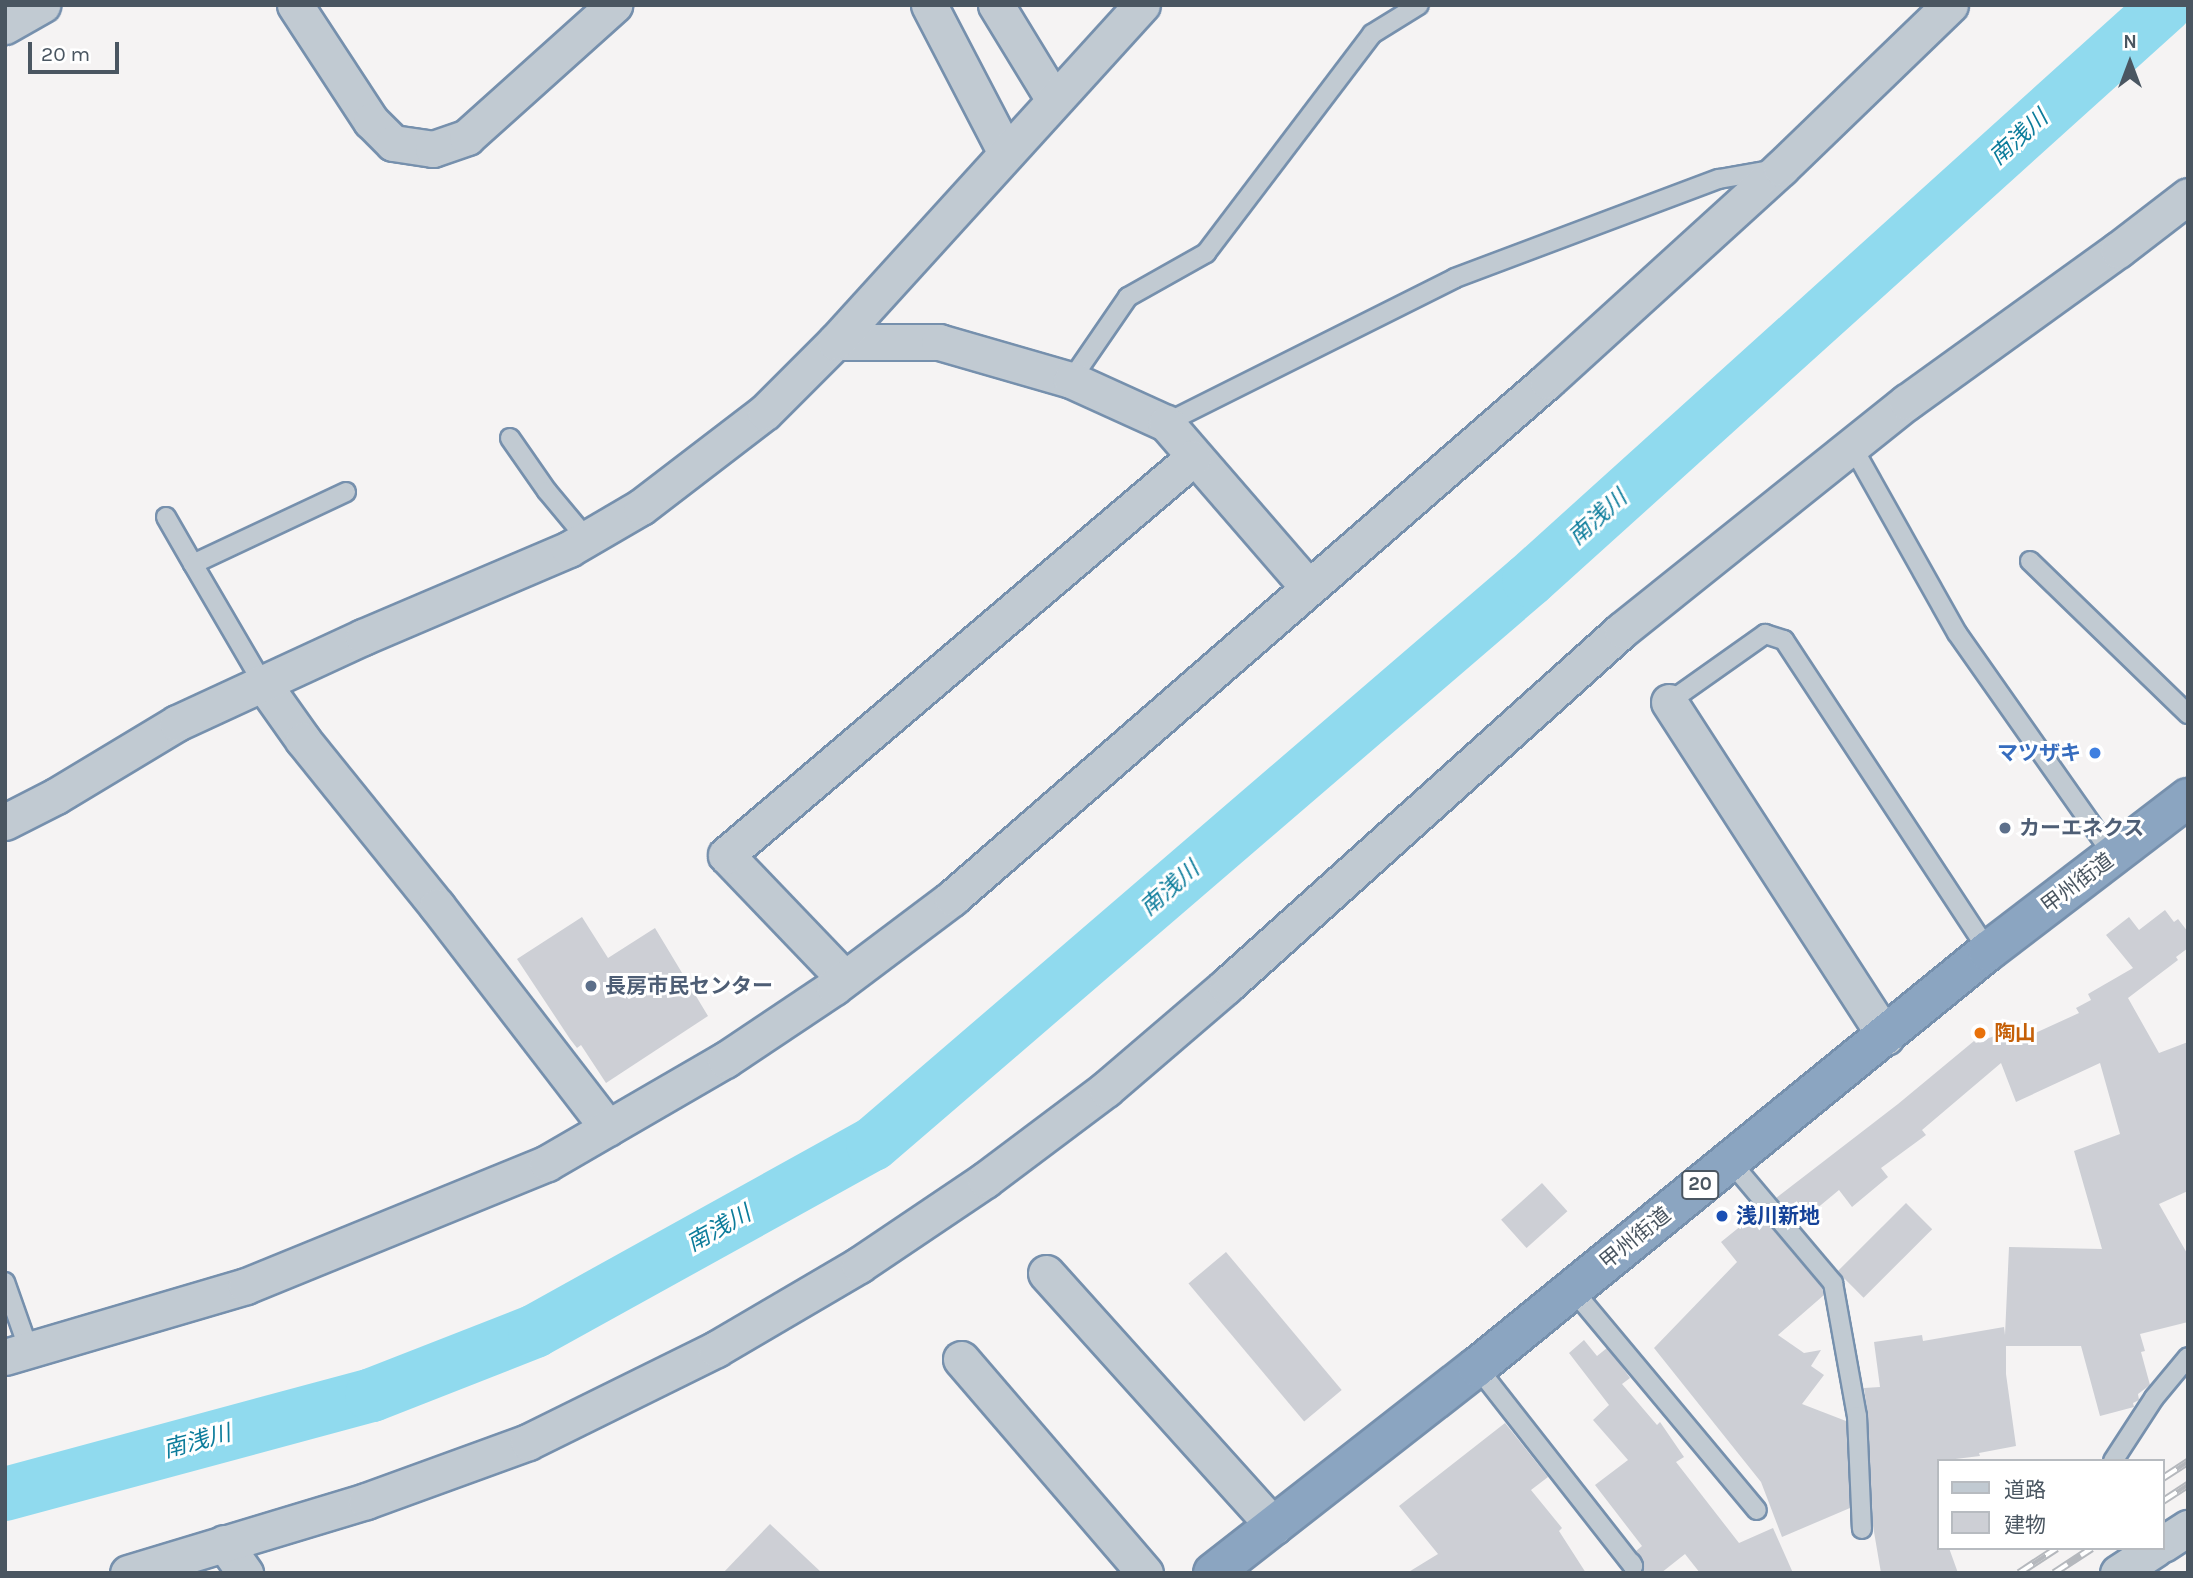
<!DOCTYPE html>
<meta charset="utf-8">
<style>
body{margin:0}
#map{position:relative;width:2193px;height:1578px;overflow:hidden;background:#f5f3f3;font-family:Karla,"Noto Sans JP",sans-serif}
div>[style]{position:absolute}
.river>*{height:54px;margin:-27px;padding:0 27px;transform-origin:27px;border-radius:27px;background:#90daee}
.building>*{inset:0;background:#cdcfd5;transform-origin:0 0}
.roads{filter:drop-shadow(2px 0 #7690ad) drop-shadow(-2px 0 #7690ad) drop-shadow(0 2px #7690ad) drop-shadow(0 -2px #7690ad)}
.lane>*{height:18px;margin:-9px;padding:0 9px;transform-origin:9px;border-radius:9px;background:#c1cad2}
.street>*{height:35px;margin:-17.5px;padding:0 17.5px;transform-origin:17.5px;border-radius:17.5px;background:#c1cad2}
.highway>*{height:38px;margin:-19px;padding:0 19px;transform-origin:19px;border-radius:19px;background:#8ba5c1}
.rail>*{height:8px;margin-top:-4px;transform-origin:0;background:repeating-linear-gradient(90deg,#fff 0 16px,#b5b8bd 0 32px);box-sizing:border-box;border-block:2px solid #b5b8bd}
.dots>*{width:19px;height:19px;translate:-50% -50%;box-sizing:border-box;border:4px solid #fff;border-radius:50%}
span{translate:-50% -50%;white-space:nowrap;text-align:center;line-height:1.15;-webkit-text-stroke:6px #fff;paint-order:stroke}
.shield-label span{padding:2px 5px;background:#fff;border:2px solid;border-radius:5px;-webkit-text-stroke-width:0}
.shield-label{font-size:19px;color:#4a5661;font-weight:700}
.shop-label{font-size:21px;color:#366cbe;font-weight:700}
.right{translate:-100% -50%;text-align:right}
.service-label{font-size:21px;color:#4e5e75;font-weight:700}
.left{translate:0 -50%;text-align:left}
.street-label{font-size:21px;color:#4a5661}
.food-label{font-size:21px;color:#c56008;font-weight:700}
.transit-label{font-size:21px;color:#164399;font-weight:700}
.water-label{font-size:23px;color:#0c7c9b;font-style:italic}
.frame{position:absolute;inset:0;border:7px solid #4a5661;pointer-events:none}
.legend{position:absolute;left:1937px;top:1459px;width:228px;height:91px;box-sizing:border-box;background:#fff;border:2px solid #b7bbc0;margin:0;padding:9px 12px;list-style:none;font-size:21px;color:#4a5661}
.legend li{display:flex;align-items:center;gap:14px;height:35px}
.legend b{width:35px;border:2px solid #b7bbc0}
.north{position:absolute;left:2095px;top:28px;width:70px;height:70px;-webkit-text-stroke:5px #fff;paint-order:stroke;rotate:0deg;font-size:19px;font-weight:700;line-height:28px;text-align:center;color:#4a5661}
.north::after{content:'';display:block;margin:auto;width:24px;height:32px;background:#4a5661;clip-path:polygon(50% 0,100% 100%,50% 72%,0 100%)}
.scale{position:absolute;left:28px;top:42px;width:91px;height:32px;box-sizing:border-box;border:4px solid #4a5661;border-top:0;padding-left:9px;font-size:21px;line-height:24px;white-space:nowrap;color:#4a5661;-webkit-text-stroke:5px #fff;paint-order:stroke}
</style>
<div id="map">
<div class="river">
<i style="left:5px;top:1494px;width:380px;rotate:-15.1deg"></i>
<i style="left:372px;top:1395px;width:175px;rotate:-21.4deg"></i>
<i style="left:535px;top:1331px;width:386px;rotate:-29deg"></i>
<i style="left:873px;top:1144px;width:865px;rotate:-40.69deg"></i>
<i style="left:1529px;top:580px;width:858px;rotate:-42.07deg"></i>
</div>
<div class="building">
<i style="clip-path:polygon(2165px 910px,2174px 922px,2178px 919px,2188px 932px,2188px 948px,2176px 957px,2178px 960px,2128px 998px,2159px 1053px,2188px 1042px,2188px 1191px,2159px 1204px,2188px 1255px,2188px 1322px,2140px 1334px,2145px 1351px,2141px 1352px,2150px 1385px,2138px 1394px,2139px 1400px,2133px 1403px,2134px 1407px,2100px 1416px,2081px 1346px,2006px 1346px,2006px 1374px,2016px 1446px,1979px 1453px,1980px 1456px,1939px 1461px,1939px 1548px,1949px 1548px,1958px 1573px,1881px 1573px,1873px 1526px,1868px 1416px,1864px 1388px,1880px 1387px,1874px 1342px,1922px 1335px,1923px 1341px,2004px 1327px,2005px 1335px,2009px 1247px,2102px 1249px,2074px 1151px,2120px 1134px,2100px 1063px,2016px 1102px,2001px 1063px,1922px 1130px,1926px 1135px,1881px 1168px,1888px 1177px,1852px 1207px,1839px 1190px,1798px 1224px,1776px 1198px,1898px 1104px,1974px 1041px,1976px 1043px,2023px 1025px,2029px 1036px,2079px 1013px,2076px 1008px,2091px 1000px,2088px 994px,2133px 968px,2106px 935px,2129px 917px,2139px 930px)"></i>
<i style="clip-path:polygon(582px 917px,608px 958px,655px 928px,708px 1016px,606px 1083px,581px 1045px,577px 1048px,570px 1039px,517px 959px)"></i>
<i style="left:1542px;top:1183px;width:38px;height:55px;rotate:48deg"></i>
<i style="left:1906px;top:1203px;width:37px;height:97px;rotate:45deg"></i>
<i style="clip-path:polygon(1758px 1212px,1822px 1288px,1824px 1295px,1778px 1335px,1804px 1353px,1821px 1350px,1811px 1366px,1824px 1375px,1802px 1404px,1846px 1421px,1850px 1508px,1782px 1537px,1761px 1482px,1654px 1348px,1737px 1262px,1721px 1242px)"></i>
<i style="left:1226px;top:1252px;width:180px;height:49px;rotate:50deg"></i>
<i style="clip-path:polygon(1584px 1340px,1597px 1356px,1607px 1348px,1619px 1363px,1630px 1378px,1622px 1384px,1657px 1425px,1660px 1422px,1684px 1457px,1676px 1462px,1739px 1543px,1773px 1528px,1793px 1573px,1700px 1573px,1685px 1554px,1661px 1573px,1642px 1573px,1643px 1562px,1636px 1551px,1642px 1546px,1595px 1485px,1628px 1460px,1593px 1420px,1609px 1405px,1569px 1353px)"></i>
<i style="clip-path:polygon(1505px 1423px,1548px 1477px,1531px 1490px,1562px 1528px,1559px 1531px,1586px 1573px,1407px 1573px,1438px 1554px,1399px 1506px)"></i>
<i style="clip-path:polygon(770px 1524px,822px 1573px,723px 1573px)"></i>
</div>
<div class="roads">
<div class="lane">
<i style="left:1071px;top:380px;width:101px;rotate:-55.5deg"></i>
<i style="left:1128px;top:297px;width:90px;rotate:-29.4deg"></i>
<i style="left:1206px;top:253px;width:275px;rotate:-52.8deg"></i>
<i style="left:1372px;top:34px;width:55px;rotate:-31.7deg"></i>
<i style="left:1166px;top:423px;width:323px;rotate:-26.6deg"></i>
<i style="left:1455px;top:278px;width:282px;rotate:-20.6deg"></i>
<i style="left:1719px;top:179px;width:53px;rotate:-9.8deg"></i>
<i style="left:510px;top:438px;width:65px;rotate:55.1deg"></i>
<i style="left:547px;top:491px;width:62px;rotate:50.2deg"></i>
<i style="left:1852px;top:446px;width:214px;rotate:60.7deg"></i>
<i style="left:1957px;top:633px;width:273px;rotate:54.9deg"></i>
<i style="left:166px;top:517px;width:54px;rotate:60.1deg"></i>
<i style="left:2030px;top:561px;width:220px;rotate:44.1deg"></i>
<i style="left:262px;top:682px;width:137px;rotate:-120.3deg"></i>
<i style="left:193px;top:564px;width:169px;rotate:-25.2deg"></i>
<i style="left:1669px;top:702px;width:118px;rotate:-35.3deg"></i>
<i style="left:1765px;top:634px;width:20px;rotate:18deg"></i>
<i style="left:1784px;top:640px;width:372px;rotate:56.7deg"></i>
<i style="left:1730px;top:1161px;width:160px;rotate:49.8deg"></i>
<i style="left:1833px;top:1283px;width:135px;rotate:79.8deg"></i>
<i style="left:1857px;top:1416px;width:113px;rotate:87.5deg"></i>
<i style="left:5px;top:1282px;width:72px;rotate:70.6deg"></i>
<i style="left:1572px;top:1289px;width:288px;rotate:50.1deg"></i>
<i style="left:1477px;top:1367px;width:253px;rotate:51.9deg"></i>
<i style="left:1633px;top:1566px;width:4px;rotate:-117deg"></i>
<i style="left:2113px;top:1461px;width:75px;rotate:-56.9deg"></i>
<i style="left:2154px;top:1398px;width:53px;rotate:-50.3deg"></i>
</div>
<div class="street">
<i style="left:295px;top:5px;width:139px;rotate:56.8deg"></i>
<i style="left:371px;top:121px;width:31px;rotate:45deg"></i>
<i style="left:393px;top:143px;width:40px;rotate:8.5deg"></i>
<i style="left:433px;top:149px;width:36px;rotate:-19deg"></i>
<i style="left:467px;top:137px;width:198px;rotate:-41.9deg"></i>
<i style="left:929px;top:5px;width:167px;rotate:62.5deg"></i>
<i style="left:996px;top:5px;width:111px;rotate:58.6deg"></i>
<i style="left:5px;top:26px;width:43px;rotate:-29.6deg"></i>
<i style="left:835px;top:342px;width:104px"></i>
<i style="left:939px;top:342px;width:137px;rotate:16.1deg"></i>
<i style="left:1071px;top:380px;width:104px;rotate:24.4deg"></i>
<i style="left:1166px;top:423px;width:216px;rotate:49.1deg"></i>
<i style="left:262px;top:682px;width:71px;rotate:54.7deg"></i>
<i style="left:303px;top:740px;width:213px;rotate:51.1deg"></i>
<i style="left:437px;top:906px;width:280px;rotate:52.4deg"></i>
<i style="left:1669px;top:702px;width:399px;rotate:57.1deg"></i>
<i style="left:5px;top:822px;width:57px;rotate:-27deg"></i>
<i style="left:56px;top:796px;width:141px;rotate:-31.1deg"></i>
<i style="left:177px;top:723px;width:205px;rotate:-24.8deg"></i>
<i style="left:363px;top:637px;width:224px;rotate:-23.1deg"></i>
<i style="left:569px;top:549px;width:83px;rotate:-30.3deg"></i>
<i style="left:641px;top:507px;width:156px;rotate:-37.5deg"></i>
<i style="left:765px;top:412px;width:99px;rotate:-45deg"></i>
<i style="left:835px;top:342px;width:456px;rotate:-47.7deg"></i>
<i style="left:844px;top:978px;width:170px;rotate:-133.8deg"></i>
<i style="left:726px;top:855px;width:613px;rotate:-40.37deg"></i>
<i style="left:1046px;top:1273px;width:341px;rotate:48deg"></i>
<i style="left:5px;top:1357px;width:251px;rotate:-16.4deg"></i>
<i style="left:246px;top:1286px;width:325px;rotate:-22.2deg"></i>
<i style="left:547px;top:1163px;width:206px;rotate:-30.1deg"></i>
<i style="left:725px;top:1060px;width:131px;rotate:-33.8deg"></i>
<i style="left:834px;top:987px;width:148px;rotate:-37deg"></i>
<i style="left:952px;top:898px;width:788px;rotate:-40.99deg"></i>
<i style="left:1547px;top:381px;width:316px;rotate:-42.3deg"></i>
<i style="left:1781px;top:168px;width:235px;rotate:-44deg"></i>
<i style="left:961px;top:1359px;width:282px;rotate:49.3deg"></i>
<i style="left:224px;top:1543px;width:37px;rotate:55deg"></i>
<i style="left:2163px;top:1544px;width:30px;rotate:-33deg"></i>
<i style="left:128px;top:1573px;width:249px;rotate:-16.8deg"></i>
<i style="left:366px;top:1501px;width:172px;rotate:-20deg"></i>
<i style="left:528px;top:1442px;width:210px;rotate:-26.3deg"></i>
<i style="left:716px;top:1349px;width:166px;rotate:-30.4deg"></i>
<i style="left:859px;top:1265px;width:152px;rotate:-34deg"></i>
<i style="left:985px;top:1180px;width:151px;rotate:-36.9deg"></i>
<i style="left:1106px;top:1089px;width:158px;rotate:-40.6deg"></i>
<i style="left:1226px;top:986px;width:532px;rotate:-41.96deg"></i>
<i style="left:1622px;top:630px;width:365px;rotate:-38.7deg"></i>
<i style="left:1907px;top:402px;width:260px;rotate:-35.8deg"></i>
<i style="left:2118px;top:250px;width:88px;rotate:-37.6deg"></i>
<i style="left:2118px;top:1573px;width:45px;rotate:-33.3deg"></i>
</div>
<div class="highway">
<i style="left:1213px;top:1573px;width:335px;rotate:-38deg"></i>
<i style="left:1477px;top:1367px;width:659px;rotate:-39.15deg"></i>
<i style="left:1988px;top:951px;width:252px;rotate:-37.4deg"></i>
</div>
</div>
<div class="rail">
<i style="left:2163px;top:1478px;width:30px;rotate:-33deg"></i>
<i style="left:2163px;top:1501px;width:30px;rotate:-33deg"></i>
<i style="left:2019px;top:1573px;width:45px;rotate:-33.3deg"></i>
<i style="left:2054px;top:1573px;width:45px;rotate:-33.3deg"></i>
</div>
<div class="dots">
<i style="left:2095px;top:753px;background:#3f7fe0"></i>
<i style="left:2005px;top:828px;background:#5c6f8a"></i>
<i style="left:591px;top:986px;background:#5c6f8a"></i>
<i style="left:1980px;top:1033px;background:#e8710a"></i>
<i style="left:1722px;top:1216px;background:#1a4fb4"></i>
</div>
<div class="shield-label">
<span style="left:1700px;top:1185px">20</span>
</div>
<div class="shop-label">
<span class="right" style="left:2081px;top:753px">マツザキ</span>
</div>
<div class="service-label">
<span class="left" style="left:2019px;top:828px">カーエネクス</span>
<span class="left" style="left:605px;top:986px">長房市民センター</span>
</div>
<div class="street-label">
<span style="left:2077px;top:883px;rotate:-37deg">甲州街道</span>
<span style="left:1635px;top:1238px;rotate:-39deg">甲州街道</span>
</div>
<div class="food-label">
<span class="left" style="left:1994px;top:1033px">陶山</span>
</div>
<div class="transit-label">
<span class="left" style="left:1736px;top:1216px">浅川新地</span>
</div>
<div class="water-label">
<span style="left:2019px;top:138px;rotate:-42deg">南浅川</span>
<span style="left:1598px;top:518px;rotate:-42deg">南浅川</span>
<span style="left:1170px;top:889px;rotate:-41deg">南浅川</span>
<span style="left:719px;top:1229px;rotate:-29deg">南浅川</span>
<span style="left:197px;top:1442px;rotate:-15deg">南浅川</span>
</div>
<div class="frame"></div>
<ul class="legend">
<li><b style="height:9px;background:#c1cad2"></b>道路</li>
<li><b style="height:19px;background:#cdcfd5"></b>建物</li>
</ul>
<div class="north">N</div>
<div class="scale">20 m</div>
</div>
